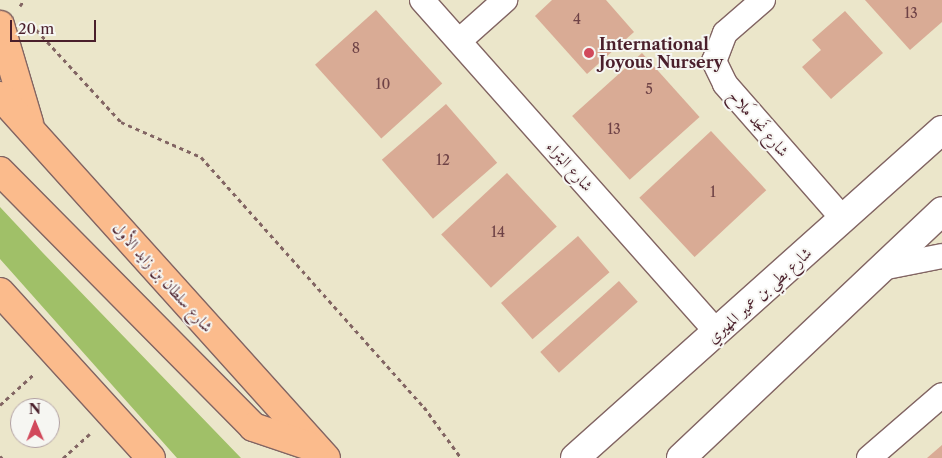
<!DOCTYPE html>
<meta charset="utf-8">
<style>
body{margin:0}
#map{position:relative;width:942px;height:458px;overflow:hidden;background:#ebe6ca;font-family:"Libre Caslon Text",Amiri,serif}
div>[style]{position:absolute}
.green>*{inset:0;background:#a0c068}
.building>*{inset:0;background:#d9ab95;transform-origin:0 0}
.path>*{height:3px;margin-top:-1.5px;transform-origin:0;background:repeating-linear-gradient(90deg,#826563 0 4px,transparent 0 8px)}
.roads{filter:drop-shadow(1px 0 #826563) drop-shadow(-1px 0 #826563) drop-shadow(0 1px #826563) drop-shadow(0 -1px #826563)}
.minor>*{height:24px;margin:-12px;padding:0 12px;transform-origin:12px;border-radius:12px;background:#fff}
.tertiary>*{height:28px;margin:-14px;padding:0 14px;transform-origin:14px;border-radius:14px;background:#fff}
.primary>*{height:28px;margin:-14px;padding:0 14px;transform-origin:14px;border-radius:14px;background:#fbbb8c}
.dots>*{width:14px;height:14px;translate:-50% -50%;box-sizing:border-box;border:2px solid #f6f6f2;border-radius:50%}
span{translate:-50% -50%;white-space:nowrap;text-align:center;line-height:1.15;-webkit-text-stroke:4px #f6f6f2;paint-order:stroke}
.number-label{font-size:14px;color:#6e4246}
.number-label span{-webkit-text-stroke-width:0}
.poi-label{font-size:16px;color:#4a1f2b;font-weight:700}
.left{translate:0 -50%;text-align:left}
.street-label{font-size:16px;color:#4a1f2b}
.north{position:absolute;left:10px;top:398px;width:50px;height:50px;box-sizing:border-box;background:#f6f6f2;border:1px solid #b1a0a2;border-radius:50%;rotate:359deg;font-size:14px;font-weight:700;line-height:20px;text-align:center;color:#4a1f2b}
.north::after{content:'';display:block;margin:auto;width:18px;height:22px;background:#d1495b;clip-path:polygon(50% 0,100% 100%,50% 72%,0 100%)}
.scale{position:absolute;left:10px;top:20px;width:86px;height:22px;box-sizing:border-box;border:2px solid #4a1f2b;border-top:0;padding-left:6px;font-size:15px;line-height:18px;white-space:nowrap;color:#4a1f2b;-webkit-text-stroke:4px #f6f6f2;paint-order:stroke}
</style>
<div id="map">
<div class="green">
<i style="clip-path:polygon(0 207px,43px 253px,241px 458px,177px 458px,0 259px)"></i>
</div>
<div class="building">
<i style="clip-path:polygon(552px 0,606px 0,634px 32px,587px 74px,535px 16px)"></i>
<i style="clip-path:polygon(865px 0,942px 0,942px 22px,910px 50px)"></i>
<i style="left:376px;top:10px;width:99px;height:82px;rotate:48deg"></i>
<i style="clip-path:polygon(845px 11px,883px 53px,831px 99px,802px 67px,821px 50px,812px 40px)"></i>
<i style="left:642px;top:53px;width:86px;height:94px;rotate:48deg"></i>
<i style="left:446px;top:104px;width:78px;height:85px;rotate:49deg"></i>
<i style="left:711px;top:131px;width:81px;height:98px;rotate:47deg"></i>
<i style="left:507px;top:173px;width:73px;height:90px;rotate:47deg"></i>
<i style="left:578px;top:236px;width:48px;height:102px;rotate:49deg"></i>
<i style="left:619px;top:281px;width:28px;height:106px;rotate:48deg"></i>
<i style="clip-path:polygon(942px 445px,942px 458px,927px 458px)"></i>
</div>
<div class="path">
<i style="left:20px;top:6px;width:7px;rotate:-56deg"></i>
<i style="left:31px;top:24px;width:133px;rotate:47.4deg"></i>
<i style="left:121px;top:122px;width:87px;rotate:23.6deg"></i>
<i style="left:201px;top:157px;width:335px;rotate:48.3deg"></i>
<i style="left:424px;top:407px;width:63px;rotate:54deg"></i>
<i style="left:0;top:405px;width:47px;rotate:-42.4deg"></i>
<i style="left:0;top:456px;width:3px;rotate:45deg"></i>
<i style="left:63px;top:458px;width:36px;rotate:-42deg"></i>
</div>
<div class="roads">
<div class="minor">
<i style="left:422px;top:0;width:444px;rotate:48.4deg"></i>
<i style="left:763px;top:0;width:50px;rotate:139deg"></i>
<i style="left:725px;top:33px;width:30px;rotate:111deg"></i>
<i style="left:714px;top:61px;width:25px;rotate:64deg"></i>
<i style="left:725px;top:84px;width:179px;rotate:48.8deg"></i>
<i style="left:459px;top:41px;width:62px;rotate:-41.7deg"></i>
<i style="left:882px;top:268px;width:61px;rotate:-11.3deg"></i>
<i style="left:869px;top:458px;width:96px;rotate:-40.8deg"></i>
</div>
<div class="tertiary">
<i style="left:575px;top:458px;width:492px;rotate:-41.8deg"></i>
<i style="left:681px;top:458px;width:359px;rotate:-43.4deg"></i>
</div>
<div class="primary">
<i style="left:0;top:25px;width:102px;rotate:73.5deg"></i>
<i style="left:0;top:96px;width:487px;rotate:48deg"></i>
<i style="left:0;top:171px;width:360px;rotate:45.3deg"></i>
<i style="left:253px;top:427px;width:65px;rotate:18.7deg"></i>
<i style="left:0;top:292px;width:224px;rotate:47.7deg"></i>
</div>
</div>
<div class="dots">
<i style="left:589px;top:53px;background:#d1495b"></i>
</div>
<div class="number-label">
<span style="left:911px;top:13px">13</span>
<span style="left:577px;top:19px">4</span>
<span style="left:356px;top:48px">8</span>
<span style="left:383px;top:84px">10</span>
<span style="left:649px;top:89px">5</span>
<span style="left:614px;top:129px">13</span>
<span style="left:443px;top:160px">12</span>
<span style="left:713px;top:192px">1</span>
<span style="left:498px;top:232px">14</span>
</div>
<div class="poi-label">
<span class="left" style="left:599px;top:53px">International<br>Joyous Nursery</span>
</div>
<div class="street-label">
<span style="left:759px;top:123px;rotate:49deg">شارع نَجد مَلاح</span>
<span style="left:570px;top:166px;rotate:48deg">شارع البتراء</span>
<span style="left:163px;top:277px;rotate:48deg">شارع سلطان بن زايد الأول</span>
<span style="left:759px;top:295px;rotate:-42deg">شارع بطي بن عمير المهيري</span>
</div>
<div class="north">N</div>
<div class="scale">20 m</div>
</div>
